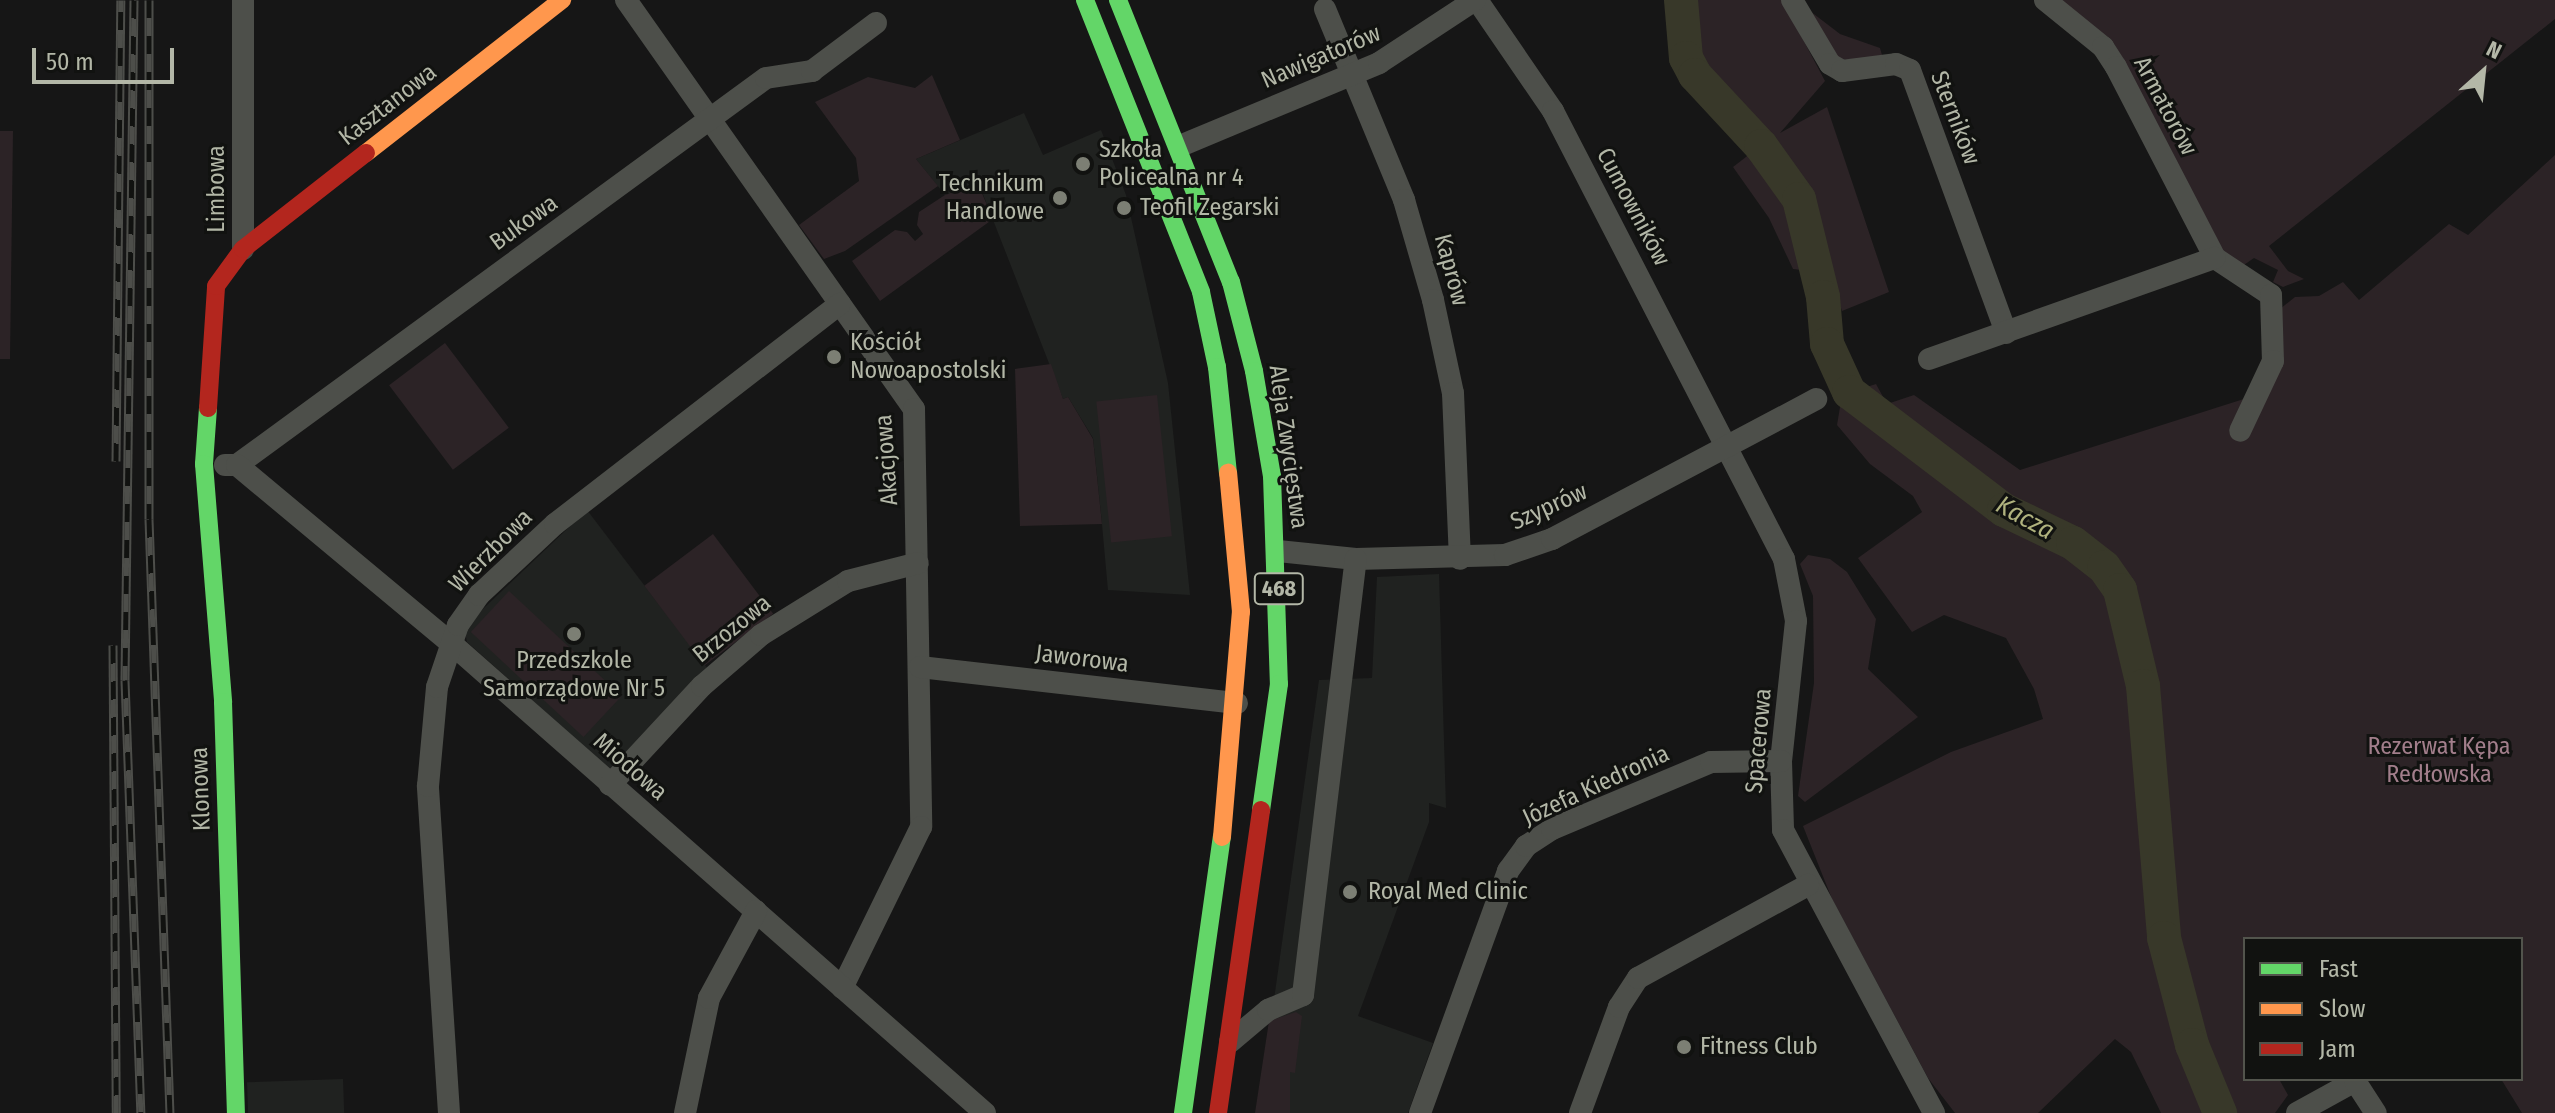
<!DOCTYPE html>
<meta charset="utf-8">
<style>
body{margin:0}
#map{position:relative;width:2555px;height:1113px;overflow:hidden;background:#161616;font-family:"Fira Sans Condensed",sans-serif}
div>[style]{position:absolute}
.built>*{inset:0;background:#202220;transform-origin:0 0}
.green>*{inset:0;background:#2c2326;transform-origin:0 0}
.river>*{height:34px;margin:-17px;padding:0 17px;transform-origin:17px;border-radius:17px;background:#383829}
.street>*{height:22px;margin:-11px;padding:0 11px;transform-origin:11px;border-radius:11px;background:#4d4f4a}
.fast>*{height:18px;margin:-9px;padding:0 9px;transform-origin:9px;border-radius:9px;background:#63d668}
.slow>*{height:18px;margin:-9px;padding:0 9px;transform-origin:9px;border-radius:9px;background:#ff974d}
.jam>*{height:18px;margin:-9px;padding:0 9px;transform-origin:9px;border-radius:9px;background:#b3261e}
.rail>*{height:9px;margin-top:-4.5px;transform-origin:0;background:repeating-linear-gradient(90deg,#111210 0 18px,#4d4e4a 0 36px);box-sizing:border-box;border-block:2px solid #4d4e4a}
.dots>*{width:22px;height:22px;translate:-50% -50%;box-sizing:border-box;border:4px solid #111210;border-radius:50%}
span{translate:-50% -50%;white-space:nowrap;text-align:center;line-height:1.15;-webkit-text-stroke:6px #111210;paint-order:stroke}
.shield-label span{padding:2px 6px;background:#111210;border:2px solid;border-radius:6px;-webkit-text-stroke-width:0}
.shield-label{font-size:22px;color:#b3b7a7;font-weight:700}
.street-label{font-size:24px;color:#b3b7a7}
.poi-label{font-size:24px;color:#b3b7a7}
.left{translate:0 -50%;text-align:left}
.right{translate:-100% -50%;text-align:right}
.park-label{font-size:24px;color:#a27e8b}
.water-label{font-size:26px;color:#b0b27e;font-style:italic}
.legend{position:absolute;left:2243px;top:937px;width:280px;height:144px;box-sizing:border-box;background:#111210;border:2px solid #52544c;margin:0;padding:10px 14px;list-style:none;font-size:24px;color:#b3b7a7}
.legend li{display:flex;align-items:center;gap:16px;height:40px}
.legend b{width:40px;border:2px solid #52544c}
.north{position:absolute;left:2443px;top:32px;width:80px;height:80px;-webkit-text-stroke:6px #111210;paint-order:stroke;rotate:27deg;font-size:22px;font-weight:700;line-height:32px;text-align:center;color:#b3b7a7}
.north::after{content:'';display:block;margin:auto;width:28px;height:36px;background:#b3b7a7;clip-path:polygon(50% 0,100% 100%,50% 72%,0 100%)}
.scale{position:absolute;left:32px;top:48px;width:142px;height:36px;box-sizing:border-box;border:4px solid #b3b7a7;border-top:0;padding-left:10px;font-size:24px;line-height:28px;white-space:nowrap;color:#b3b7a7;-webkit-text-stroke:6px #111210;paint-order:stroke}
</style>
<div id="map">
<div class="built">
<i style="clip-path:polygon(1024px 113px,1043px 155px,1101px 130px,1126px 195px,1168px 383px,1190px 595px,1108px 590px,1102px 524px,1095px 523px,1102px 523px,1093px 438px,1068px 397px,1063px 399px,979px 184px,945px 195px,916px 159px)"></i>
<i style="clip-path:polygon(587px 510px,708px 669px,611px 771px,467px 642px,464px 627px)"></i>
<i style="clip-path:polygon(1439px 574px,1446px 808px,1429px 803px,1429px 822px,1358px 1016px,1433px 1043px,1408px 1113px,1258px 1113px,1319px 680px,1372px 678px,1377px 577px)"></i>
<i style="left:343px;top:1079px;width:34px;height:96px;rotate:88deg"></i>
</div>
<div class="green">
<i style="clip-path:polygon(1694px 0,1782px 0,1825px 81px,1780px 133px,1827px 107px,1889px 292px,1842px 311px,1829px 273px,1793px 269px,1769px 218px,1733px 167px,1764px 143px,1699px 58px,1691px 35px)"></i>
<i style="clip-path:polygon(2059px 0,2555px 0,2555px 19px,2269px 246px,2288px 271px,2304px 279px,2283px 287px,2273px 282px,2278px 270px,2254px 258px,2241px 267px,2228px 260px,2121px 56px)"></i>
<i style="clip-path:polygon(1810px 11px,1840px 34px,1880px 48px,1884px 62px,1835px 59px)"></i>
<i style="clip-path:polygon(932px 75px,960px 140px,916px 159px,938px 186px,845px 251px,824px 259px,799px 225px,859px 181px,856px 158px,815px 102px,868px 77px,915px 88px)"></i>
<i style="clip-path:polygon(0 131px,13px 131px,10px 359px,0 359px)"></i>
<i style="clip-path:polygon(2555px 155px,2555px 1113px,2522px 1113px,2501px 1079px,2521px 1079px,2521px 939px,2245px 939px,2245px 1079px,2279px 1079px,2288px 1095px,2275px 1113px,2161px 1113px,2131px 1052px,2115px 1039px,2038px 1113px,1955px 1113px,1928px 1078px,1832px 899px,1803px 826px,1951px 752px,2043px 719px,2034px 689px,2006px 638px,1944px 615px,1912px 632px,1858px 558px,1922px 512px,1913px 496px,1870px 464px,1837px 425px,1842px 395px,1876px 384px,1887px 404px,1914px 395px,2020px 470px,2247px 398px,2260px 405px,2280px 309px,2295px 297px,2319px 296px,2343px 282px,2359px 300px,2449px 224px,2468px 235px)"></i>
<i style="clip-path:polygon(978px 184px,993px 219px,880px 301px,852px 261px,895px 230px,907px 232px,915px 241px,923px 234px,917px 225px,919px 212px,945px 195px)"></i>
<i style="left:445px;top:343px;width:106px;height:70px;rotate:53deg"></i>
<i style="clip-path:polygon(1051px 364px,1063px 399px,1068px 397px,1093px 439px,1102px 524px,1020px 526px,1015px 369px)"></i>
<i style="left:1157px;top:395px;width:142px;height:61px;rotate:84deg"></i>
<i style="left:713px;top:534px;width:100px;height:86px;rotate:53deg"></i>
<i style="clip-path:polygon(1808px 555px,1830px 559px,1847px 572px,1876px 619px,1868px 669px,1918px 717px,1805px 802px,1798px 796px,1814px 683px,1813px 596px,1800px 564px)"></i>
<i style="left:509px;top:591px;width:154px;height:56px;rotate:43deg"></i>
<i style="clip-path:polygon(1296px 1012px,1302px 1016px,1295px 1073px,1290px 1072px,1290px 1113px,1255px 1113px,1269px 1021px)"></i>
</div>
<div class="river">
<i style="left:1681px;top:0;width:58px;rotate:85.1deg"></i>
<i style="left:1686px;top:58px;width:19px;rotate:62deg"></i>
<i style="left:1695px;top:75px;width:97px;rotate:47.1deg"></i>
<i style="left:1761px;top:146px;width:65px;rotate:54.4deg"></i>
<i style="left:1799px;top:199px;width:101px;rotate:76.2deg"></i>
<i style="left:1823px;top:297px;width:47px;rotate:85.1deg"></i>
<i style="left:1827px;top:344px;width:53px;rotate:65.4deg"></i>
<i style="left:1849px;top:392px;width:195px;rotate:37.3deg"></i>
<i style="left:2004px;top:510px;width:76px;rotate:25.6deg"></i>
<i style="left:2073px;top:543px;width:39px;rotate:38deg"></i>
<i style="left:2104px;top:567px;width:28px;rotate:55deg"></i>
<i style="left:2120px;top:590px;width:99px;rotate:76.5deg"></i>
<i style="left:2143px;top:686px;width:253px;rotate:85.2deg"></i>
<i style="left:2164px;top:938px;width:111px;rotate:75.3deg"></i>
<i style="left:2192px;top:1045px;width:74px;rotate:67.6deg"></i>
</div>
<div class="street">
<i style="left:626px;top:0;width:500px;rotate:54.85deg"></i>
<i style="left:914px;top:409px;width:418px;rotate:89deg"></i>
<i style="left:921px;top:827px;width:179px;rotate:116.1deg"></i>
<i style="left:1477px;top:0;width:135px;rotate:55.6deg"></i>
<i style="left:1553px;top:111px;width:504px;rotate:62.72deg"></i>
<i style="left:1784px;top:559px;width:63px;rotate:79deg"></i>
<i style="left:1796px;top:621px;width:141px;rotate:96.1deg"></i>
<i style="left:1781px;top:761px;width:69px;rotate:88.3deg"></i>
<i style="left:1783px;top:830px;width:321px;rotate:61.9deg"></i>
<i style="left:1792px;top:0;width:74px;rotate:59.3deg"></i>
<i style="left:1830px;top:64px;width:14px;rotate:30deg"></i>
<i style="left:1842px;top:71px;width:54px;rotate:-7.4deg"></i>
<i style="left:1896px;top:64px;width:15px;rotate:23deg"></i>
<i style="left:1910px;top:70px;width:280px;rotate:69.9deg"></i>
<i style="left:2045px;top:0;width:75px;rotate:39deg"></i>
<i style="left:2103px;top:47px;width:24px;rotate:57deg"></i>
<i style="left:2116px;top:67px;width:215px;rotate:62.6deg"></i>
<i style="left:2215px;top:258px;width:67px;rotate:33.5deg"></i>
<i style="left:2271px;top:295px;width:66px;rotate:88.3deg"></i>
<i style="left:2273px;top:361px;width:77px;rotate:115.2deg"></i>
<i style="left:1325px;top:9px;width:207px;rotate:67.5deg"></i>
<i style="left:1404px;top:200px;width:104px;rotate:73.8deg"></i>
<i style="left:1433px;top:300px;width:95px;rotate:77.9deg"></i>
<i style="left:1453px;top:393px;width:166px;rotate:87.6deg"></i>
<i style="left:1180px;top:146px;width:216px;rotate:-22.6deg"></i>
<i style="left:1379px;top:63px;width:115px;rotate:-33.3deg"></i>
<i style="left:243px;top:249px;width:249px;rotate:-90deg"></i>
<i style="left:1929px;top:359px;width:303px;rotate:-19.5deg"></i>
<i style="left:225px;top:465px;width:12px"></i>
<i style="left:237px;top:465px;width:655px;rotate:-36.19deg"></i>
<i style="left:766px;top:78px;width:47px;rotate:-8.7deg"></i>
<i style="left:812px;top:71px;width:80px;rotate:-36.9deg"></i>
<i style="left:237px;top:465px;width:280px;rotate:39.8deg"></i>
<i style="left:452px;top:644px;width:710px;rotate:41.35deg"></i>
<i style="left:1278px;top:551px;width:78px;rotate:5.9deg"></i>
<i style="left:1356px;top:559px;width:149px;rotate:-1.5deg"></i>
<i style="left:1505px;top:555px;width:50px;rotate:-18.8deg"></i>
<i style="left:1552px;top:539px;width:299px;rotate:-27.9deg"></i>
<i style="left:920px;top:667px;width:319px;rotate:6.5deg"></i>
<i style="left:610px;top:785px;width:135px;rotate:-47.1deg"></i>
<i style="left:702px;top:686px;width:78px;rotate:-40.8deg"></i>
<i style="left:761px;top:635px;width:102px;rotate:-31.8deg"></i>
<i style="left:848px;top:581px;width:72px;rotate:-14.4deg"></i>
<i style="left:1230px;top:1042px;width:50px;rotate:-40.1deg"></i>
<i style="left:1268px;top:1010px;width:38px;rotate:-23deg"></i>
<i style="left:1303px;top:995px;width:439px;rotate:-83.1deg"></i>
<i style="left:449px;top:1113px;width:328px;rotate:-93.7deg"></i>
<i style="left:428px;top:786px;width:99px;rotate:-84.8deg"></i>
<i style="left:437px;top:687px;width:65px;rotate:-71.3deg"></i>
<i style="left:458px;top:625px;width:37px;rotate:-55deg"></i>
<i style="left:479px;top:595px;width:104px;rotate:-43.1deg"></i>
<i style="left:555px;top:524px;width:360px;rotate:-37.7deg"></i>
<i style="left:685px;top:1113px;width:117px;rotate:-78.2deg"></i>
<i style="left:709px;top:998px;width:99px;rotate:-61.6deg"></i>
<i style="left:1420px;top:1113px;width:258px;rotate:-70deg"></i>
<i style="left:1508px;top:871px;width:31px;rotate:-54deg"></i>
<i style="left:1526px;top:846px;width:31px;rotate:-33deg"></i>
<i style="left:1552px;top:829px;width:173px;rotate:-22.8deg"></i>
<i style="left:1711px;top:762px;width:70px;rotate:-0.8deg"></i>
<i style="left:1580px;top:1113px;width:113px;rotate:-69.8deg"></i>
<i style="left:1619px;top:1007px;width:35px;rotate:-57deg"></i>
<i style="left:1638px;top:978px;width:194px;rotate:-28.7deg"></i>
<i style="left:2297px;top:1113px;width:66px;rotate:-28.9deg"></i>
<i style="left:2355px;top:1081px;width:38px;rotate:57deg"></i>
</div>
<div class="fast">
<i style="left:1085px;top:0;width:314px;rotate:68.3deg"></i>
<i style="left:1201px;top:292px;width:77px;rotate:78deg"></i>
<i style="left:1217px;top:367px;width:107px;rotate:84.1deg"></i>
<i style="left:1118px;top:0;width:304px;rotate:68.2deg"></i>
<i style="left:1231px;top:282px;width:92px;rotate:75.5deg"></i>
<i style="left:1254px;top:371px;width:107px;rotate:80.3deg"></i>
<i style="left:1272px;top:476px;width:208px;rotate:88.1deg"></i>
<i style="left:1279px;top:684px;width:127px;rotate:98.1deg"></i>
<i style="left:208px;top:408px;width:56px;rotate:94.1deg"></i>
<i style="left:204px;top:464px;width:239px;rotate:85.4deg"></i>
<i style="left:223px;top:702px;width:411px;rotate:88.2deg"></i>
<i style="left:1183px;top:1113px;width:279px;rotate:-82deg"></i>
</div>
<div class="slow">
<i style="left:366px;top:153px;width:249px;rotate:-38deg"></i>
<i style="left:1222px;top:837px;width:226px;rotate:-85.2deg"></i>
<i style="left:1241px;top:612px;width:140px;rotate:-95.3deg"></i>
</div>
<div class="jam">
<i style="left:208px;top:408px;width:122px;rotate:-86.2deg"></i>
<i style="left:216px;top:286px;width:46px;rotate:-53.9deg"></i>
<i style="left:243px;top:249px;width:156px;rotate:-38deg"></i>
<i style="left:1218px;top:1113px;width:306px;rotate:-81.9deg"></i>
</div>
<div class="rail">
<i style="left:134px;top:0;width:680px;rotate:90.76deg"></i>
<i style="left:125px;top:680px;width:433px;rotate:87.9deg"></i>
<i style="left:149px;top:0;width:519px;rotate:90deg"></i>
<i style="left:149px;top:519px;width:594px;rotate:87.98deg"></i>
<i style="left:116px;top:461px;width:461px;rotate:-89.4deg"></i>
<i style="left:113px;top:645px;width:468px;rotate:89.6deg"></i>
</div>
<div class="dots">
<i style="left:1083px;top:164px;background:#7c7f74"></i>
<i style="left:1060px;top:198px;background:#7c7f74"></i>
<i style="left:1124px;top:208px;background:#7c7f74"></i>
<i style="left:834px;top:357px;background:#7c7f74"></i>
<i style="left:574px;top:634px;background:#7c7f74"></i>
<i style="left:1350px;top:892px;background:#7c7f74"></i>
<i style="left:1684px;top:1047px;background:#7c7f74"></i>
</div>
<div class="shield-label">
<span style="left:1279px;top:589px">468</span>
</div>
<div class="street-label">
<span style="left:1321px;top:57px;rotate:-23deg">Nawigatorów</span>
<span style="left:388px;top:105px;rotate:-38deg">Kasztanowa</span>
<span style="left:2165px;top:106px;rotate:62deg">Armatorów</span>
<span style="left:1955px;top:118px;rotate:69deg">Sterników</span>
<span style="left:217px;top:189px;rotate:-90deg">Limbowa</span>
<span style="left:1633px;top:207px;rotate:62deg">Cumowników</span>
<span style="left:524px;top:223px;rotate:-36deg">Bukowa</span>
<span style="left:1451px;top:270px;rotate:75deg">Kaprów</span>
<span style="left:1288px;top:447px;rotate:82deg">Aleja Zwycięstwa</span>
<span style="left:887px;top:460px;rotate:-94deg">Akacjowa</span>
<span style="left:1549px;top:507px;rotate:-24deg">Szyprów</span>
<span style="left:491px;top:551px;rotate:-45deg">Wierzbowa</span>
<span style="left:732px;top:629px;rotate:-39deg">Brzozowa</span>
<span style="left:1082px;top:659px;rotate:7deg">Jaworowa</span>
<span style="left:1759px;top:741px;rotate:-85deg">Spacerowa</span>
<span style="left:630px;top:767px;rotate:41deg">Miodowa</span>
<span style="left:1596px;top:786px;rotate:-25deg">Józefa Kiedronia</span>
<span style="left:201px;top:789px;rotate:-92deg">Klonowa</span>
</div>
<div class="poi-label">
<span class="left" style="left:1099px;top:164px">Szkoła<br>Policealna nr 4</span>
<span class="right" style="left:1044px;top:198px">Technikum<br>Handlowe</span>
<span class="left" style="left:1140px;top:208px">Teofil Zegarski</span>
<span class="left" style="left:850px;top:357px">Kościół<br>Nowoapostolski</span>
<span style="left:574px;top:675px">Przedszkole<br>Samorządowe Nr 5</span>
<span class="left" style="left:1368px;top:892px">Royal Med Clinic</span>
<span class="left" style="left:1700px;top:1047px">Fitness Club</span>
</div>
<div class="park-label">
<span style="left:2439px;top:761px">Rezerwat Kępa<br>Redłowska</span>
</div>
<div class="water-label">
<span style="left:2025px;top:518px;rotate:29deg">Kacza</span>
</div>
<ul class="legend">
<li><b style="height:10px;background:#63d668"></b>Fast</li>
<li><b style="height:10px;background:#ff974d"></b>Slow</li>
<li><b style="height:10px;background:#b3261e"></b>Jam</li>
</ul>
<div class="north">N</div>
<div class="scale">50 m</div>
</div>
